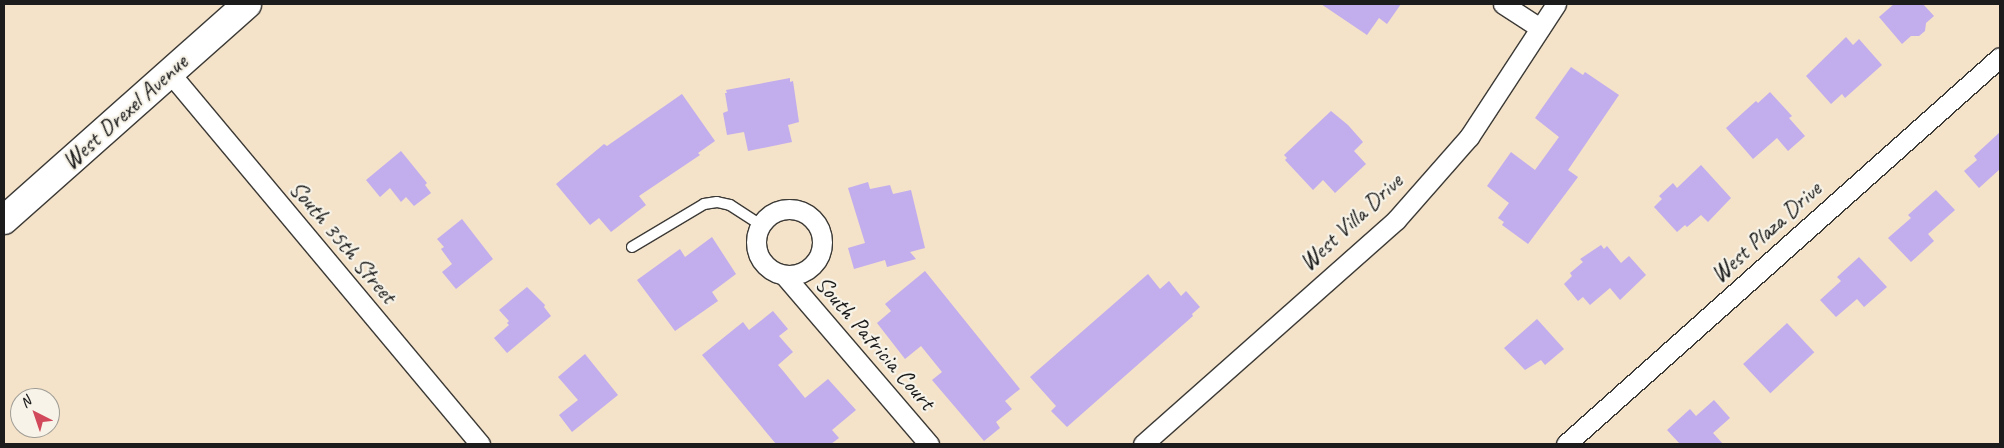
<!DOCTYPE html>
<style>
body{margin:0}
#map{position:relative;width:2004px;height:448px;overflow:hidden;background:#f4e2c9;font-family:Caveat,sans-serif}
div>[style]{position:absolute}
.building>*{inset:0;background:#c2aded;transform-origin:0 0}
.roads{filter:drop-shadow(1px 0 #3c3a36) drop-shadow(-1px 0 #3c3a36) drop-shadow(0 1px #3c3a36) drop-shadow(0 -1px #3c3a36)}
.lane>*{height:10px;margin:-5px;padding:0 5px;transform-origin:5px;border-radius:5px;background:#fff}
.street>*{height:19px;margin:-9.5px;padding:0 9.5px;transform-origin:9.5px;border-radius:9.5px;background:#fff}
.street>.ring{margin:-9.5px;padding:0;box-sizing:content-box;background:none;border:19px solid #fff;border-radius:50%}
.secondary>*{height:28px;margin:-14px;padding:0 14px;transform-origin:14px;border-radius:14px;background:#fff}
span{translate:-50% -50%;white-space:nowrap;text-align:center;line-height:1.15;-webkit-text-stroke:4.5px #f7f3e8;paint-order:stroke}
.street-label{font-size:24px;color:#1c1c1c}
.frame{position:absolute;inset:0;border:5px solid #1c1c1c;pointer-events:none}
.north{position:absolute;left:10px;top:388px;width:50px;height:50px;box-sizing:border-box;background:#f7f3e8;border:1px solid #9f9d96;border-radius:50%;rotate:319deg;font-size:14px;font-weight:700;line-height:20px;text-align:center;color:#1c1c1c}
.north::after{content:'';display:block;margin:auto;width:18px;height:22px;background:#d1495b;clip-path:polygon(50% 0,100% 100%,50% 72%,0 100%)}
</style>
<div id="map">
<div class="building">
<i style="clip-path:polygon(1321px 4px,1401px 4px,1387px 24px,1379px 18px,1367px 35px)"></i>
<i style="clip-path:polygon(1894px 4px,1923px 4px,1934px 16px,1926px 23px,1925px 31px,1919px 36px,1911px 36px,1902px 44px,1879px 17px)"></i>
<i style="clip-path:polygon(1846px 37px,1853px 45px,1859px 39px,1882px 65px,1845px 98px,1842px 94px,1831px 104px,1806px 76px)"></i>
<i style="clip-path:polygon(1571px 67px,1583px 75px,1585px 72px,1619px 95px,1568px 170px,1578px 177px,1528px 244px,1502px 225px,1504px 222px,1498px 218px,1509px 203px,1487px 186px,1511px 152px,1535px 170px,1559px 137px,1535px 118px)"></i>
<i style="clip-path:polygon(790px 78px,790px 82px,793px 81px,799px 122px,788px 125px,792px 142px,748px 151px,744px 132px,727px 135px,723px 113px,728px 111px,725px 93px,727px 93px,726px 90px)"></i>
<i style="clip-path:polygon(1770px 92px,1792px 116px,1789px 118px,1805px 136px,1788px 151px,1777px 138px,1753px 159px,1726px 128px,1756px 101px,1758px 103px)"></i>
<i style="clip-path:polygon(682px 94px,715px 141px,698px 153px,700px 155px,639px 196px,646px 205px,611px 232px,599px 218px,590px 225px,556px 184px,604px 144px,607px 146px)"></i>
<i style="clip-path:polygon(1331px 111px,1348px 125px,1363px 142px,1354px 151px,1366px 164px,1335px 193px,1323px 180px,1313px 190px,1285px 160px,1287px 158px,1284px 155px)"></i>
<i style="clip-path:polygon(2000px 132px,2000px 169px,1979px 188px,1964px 171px,1977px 160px,1974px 156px)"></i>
<i style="clip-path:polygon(401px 151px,427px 183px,425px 185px,431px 193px,414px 206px,406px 197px,401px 202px,390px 188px,380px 197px,366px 180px)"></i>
<i style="clip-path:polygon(1701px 165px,1731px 198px,1708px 222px,1701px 215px,1687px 227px,1685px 225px,1677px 232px,1654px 207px,1662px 199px,1659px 196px,1673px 183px,1677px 188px)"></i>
<i style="clip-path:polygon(868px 182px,870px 189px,890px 185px,893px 194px,911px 190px,925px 248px,910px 252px,916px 259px,887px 267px,885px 260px,854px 269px,848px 248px,865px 243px,848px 188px)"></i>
<i style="clip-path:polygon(1936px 190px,1955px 210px,1928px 234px,1934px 241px,1911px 262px,1888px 238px,1911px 218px,1908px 215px)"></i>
<i style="clip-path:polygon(462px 219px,493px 259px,456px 289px,442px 272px,452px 264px,441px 249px,444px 247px,437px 239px)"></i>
<i style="clip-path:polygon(712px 237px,736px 274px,712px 292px,718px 301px,675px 331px,637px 280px,680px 249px,685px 257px)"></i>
<i style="clip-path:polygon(1601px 245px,1604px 249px,1607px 246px,1621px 263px,1629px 256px,1646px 275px,1620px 300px,1610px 288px,1590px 305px,1583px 297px,1578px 301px,1564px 284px,1572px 276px,1570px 273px,1583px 262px,1580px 259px)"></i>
<i style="clip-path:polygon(1859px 257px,1887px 287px,1864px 307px,1857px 299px,1836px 317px,1820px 300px,1841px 281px,1837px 277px)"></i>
<i style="clip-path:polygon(925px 271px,1020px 389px,1005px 401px,1012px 409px,996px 422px,1000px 428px,984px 441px,932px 380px,942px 372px,921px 346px,905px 359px,877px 323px,891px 311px,885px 304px)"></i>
<i style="clip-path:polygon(1148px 274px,1160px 289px,1169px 281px,1181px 296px,1186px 291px,1200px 307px,1192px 314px,1193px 316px,1067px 427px,1051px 411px,1056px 406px,1030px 377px)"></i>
<i style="clip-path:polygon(527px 287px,545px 305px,544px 307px,551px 316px,507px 353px,494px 338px,509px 325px,507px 323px,509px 321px,499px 310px)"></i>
<i style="clip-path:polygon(773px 311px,788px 329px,779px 336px,793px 352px,778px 365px,784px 372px,805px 398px,828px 379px,856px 410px,832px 430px,839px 438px,831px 444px,776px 444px,702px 355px,743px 322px,749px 330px)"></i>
<i style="clip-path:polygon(1537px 319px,1564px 349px,1545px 365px,1541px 360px,1525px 370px,1504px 348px)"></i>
<i style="left:1787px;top:323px;width:40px;height:60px;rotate:47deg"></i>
<i style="clip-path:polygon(585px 354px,618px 395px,572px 432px,559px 415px,578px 400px,558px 377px)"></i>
<i style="clip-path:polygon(1714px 400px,1730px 418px,1713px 433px,1723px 444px,1680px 444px,1667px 430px,1690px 409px,1696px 416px)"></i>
</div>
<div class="roads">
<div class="lane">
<i style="left:632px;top:247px;width:84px;rotate:-30.8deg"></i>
<i style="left:704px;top:204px;width:13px;rotate:-9deg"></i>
<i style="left:717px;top:202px;width:13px;rotate:13deg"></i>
<i style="left:730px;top:205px;width:37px;rotate:33deg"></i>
</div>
<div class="street">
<i style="left:1503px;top:4px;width:44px;rotate:33deg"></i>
<i style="left:169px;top:72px;width:485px;rotate:50.1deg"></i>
<i class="ring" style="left:756px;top:209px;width:47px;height:47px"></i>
<i style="left:784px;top:275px;width:223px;rotate:49.4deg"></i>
<i style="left:1143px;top:444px;width:338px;rotate:-41.5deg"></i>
<i style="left:1396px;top:220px;width:111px;rotate:-48.7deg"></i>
<i style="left:1469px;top:137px;width:159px;rotate:-56.8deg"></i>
<i style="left:1566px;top:444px;width:581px;rotate:-41.72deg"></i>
</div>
<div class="secondary">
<i style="left:4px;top:220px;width:325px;rotate:-41.6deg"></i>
</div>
</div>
<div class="street-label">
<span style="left:125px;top:112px;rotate:-42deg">West Drexel Avenue</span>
<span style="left:1351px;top:222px;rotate:-43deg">West Villa Drive</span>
<span style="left:1766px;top:232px;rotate:-42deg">West Plaza Drive</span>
<span style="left:343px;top:242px;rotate:50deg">South 35th Street</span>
<span style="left:875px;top:343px;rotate:49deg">South Patricia Court</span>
</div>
<div class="frame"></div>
<div class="north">N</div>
</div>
